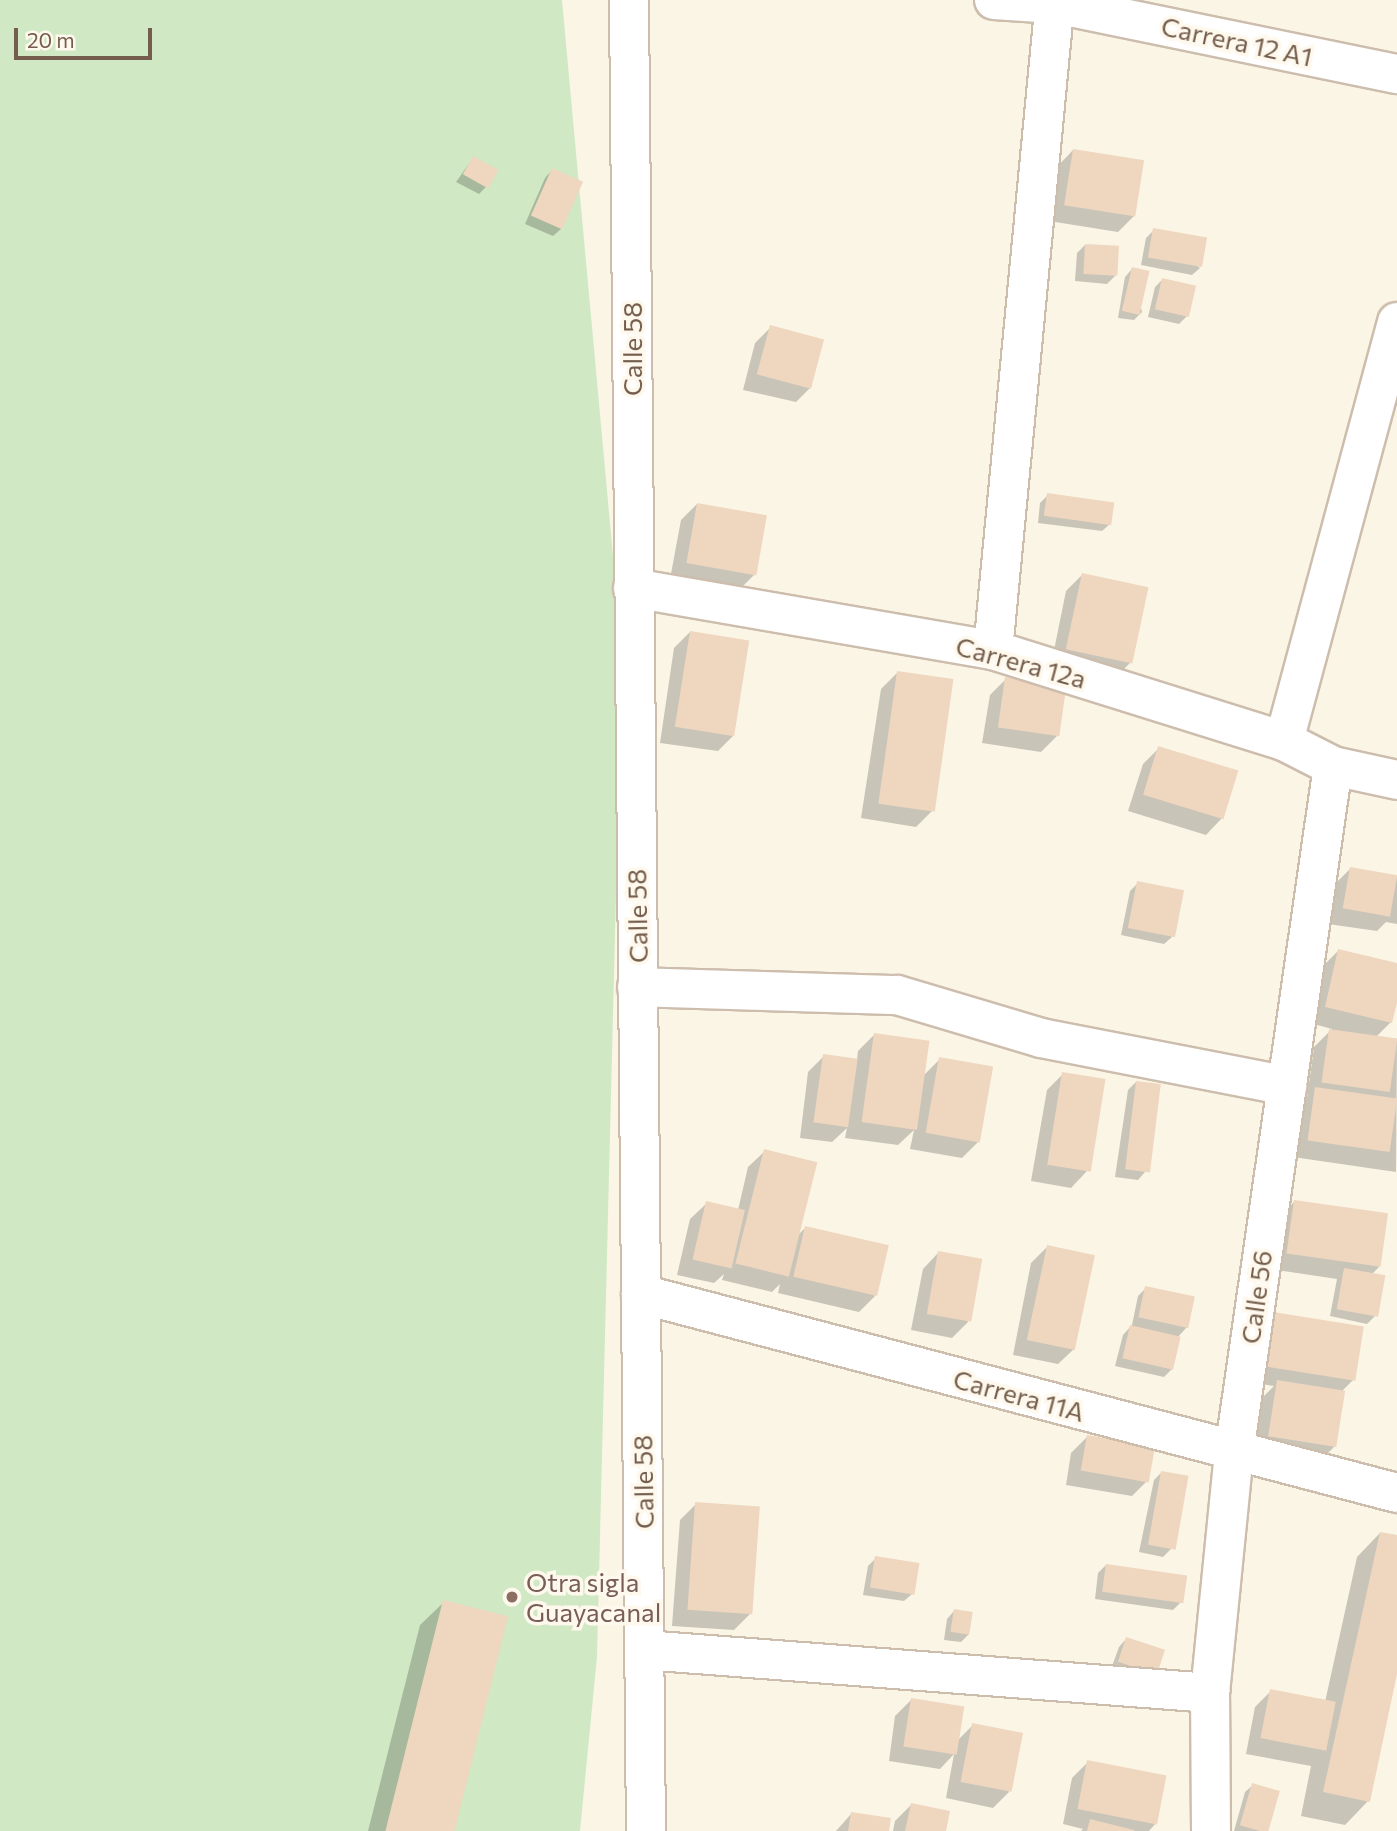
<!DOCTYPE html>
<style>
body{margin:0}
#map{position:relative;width:1397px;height:1831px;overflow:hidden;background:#fbf5e6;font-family:Commissioner,sans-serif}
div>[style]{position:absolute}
.green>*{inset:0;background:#d1e8c5}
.shadow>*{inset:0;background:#0003}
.building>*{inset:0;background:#efd6bf;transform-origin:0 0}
.roads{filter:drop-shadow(2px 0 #cdbdad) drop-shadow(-2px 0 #cdbdad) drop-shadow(0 2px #cdbdad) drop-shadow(0 -2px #cdbdad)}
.minor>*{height:38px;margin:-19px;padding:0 19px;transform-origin:19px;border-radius:19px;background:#fff}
.dots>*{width:19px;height:19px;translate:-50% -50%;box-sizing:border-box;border:4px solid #fef8ed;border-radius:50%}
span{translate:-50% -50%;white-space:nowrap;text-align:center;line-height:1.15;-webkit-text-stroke:7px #fef8ed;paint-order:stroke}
.street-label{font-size:26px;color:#745d4c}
.education-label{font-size:26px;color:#785e54}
.left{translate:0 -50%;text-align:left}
.scale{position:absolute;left:14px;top:28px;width:138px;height:32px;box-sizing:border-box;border:4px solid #745d4c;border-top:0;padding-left:9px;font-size:21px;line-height:24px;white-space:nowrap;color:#745d4c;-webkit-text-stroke:5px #fef8ed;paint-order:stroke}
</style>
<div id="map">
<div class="green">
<i style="clip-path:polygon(0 0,562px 0,622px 654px,597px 1657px,580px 1831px,0 1831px)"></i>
</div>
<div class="shadow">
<i style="clip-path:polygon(1073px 150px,1134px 216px,1118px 232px,1049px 221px,1057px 167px)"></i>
<i style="clip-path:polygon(473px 158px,486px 187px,479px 194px,456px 182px)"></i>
<i style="clip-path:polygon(552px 170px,561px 229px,553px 236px,525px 224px,545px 178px)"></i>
<i style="clip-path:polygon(1154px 230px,1200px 268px,1192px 275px,1141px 265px,1146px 238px)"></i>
<i style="clip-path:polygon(1085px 245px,1115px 276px,1107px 284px,1075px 281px,1077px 253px)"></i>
<i style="clip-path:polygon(1132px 269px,1142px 312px,1134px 320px,1118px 318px,1125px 277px)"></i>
<i style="clip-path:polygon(1162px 280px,1187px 316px,1179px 324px,1148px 317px,1155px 287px)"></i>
<i style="clip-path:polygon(771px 327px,812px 386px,796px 402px,743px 390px,755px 343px)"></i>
<i style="clip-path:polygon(1048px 495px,1110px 524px,1102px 531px,1038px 523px,1040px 503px)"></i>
<i style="clip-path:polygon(697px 504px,754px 575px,738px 591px,670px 579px,681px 520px)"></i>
<i style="clip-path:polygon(1082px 575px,1131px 662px,1115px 678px,1051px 665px,1066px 591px)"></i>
<i style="clip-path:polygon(690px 632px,734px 735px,718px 751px,660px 743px,674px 648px)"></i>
<i style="clip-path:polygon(897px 673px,932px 811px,916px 827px,861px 818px,881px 689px)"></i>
<i style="clip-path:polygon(1006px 679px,1057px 736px,1041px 752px,982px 743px,990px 695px)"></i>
<i style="clip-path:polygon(1159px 748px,1222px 818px,1206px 835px,1128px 811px,1143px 764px)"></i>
<i style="clip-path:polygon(1350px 869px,1397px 877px,1397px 924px,1386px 922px,1377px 931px,1328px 924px,1334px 885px)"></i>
<i style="clip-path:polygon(1138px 883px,1172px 937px,1164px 944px,1121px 935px,1130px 891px)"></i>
<i style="clip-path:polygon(1338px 951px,1397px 964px,1397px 995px,1391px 1022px,1375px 1038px,1397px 1041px,1396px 1172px,1293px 1157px,1300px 1105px,1307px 1098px,1314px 1047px,1332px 1029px,1310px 1023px,1322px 967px)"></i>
<i style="clip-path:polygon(874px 1035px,922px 1077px,940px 1059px,978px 1142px,962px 1158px,910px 1149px,914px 1130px,898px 1145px,845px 1138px,847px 1128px,832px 1142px,800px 1138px,808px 1072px,824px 1056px,857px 1060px,858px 1051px)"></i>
<i style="clip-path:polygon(1063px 1074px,1087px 1171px,1071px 1188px,1031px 1181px,1047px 1090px)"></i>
<i style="clip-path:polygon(1136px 1082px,1145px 1172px,1138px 1180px,1115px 1177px,1128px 1090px)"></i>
<i style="clip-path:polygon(765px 1151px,798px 1235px,805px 1228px,875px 1296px,859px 1312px,778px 1293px,780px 1284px,772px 1292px,722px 1280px,724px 1274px,714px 1283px,677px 1275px,690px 1219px,707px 1203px,738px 1210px,748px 1167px)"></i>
<i style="clip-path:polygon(1294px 1202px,1379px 1267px,1371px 1275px,1375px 1316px,1367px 1324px,1330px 1316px,1337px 1279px,1270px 1269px,1278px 1218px)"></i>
<i style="clip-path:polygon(1047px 1247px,1075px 1348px,1058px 1364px,1013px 1355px,1031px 1263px)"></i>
<i style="clip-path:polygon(939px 1252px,968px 1322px,952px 1338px,911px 1330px,923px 1269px)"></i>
<i style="clip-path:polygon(1146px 1288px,1187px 1327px,1177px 1338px,1172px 1369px,1164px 1377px,1115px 1366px,1123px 1335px,1132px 1325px,1138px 1296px)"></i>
<i style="clip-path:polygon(1258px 1330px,1354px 1379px,1341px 1392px,1334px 1447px,1318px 1463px,1253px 1452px,1262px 1398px,1274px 1386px,1250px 1382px)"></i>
<i style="clip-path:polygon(1087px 1437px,1148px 1480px,1132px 1496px,1066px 1485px,1071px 1453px)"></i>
<i style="clip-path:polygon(1162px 1472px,1171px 1549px,1163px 1557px,1139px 1552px,1154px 1480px)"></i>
<i style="clip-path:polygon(696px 1504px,750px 1614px,734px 1630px,672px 1626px,680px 1520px)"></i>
<i style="clip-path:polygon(1380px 1533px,1397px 1537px,1397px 1666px,1368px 1801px,1345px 1825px,1301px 1816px,1311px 1766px,1246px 1754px,1255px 1707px,1271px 1691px,1325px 1702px,1357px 1557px)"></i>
<i style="clip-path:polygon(876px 1558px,912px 1594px,904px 1601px,863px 1595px,868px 1566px)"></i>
<i style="clip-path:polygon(1106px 1565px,1181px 1602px,1173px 1610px,1095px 1599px,1098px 1573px)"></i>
<i style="clip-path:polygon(444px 1602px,451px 1831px,368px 1831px,420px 1625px)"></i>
<i style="clip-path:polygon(954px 1611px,969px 1634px,961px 1642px,944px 1640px,947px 1619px)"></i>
<i style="clip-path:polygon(1126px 1639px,1155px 1674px,1111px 1669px,1119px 1647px)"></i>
<i style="clip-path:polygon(911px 1700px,957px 1741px,973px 1725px,1009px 1792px,993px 1808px,946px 1798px,954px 1754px,940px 1769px,889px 1761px,895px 1716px)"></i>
<i style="clip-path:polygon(1088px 1762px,1156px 1823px,1149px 1831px,1081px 1831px,1083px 1829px,1063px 1824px,1072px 1778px)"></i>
<i style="clip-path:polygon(1253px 1785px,1278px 1792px,1267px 1831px,1234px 1831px,1245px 1792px)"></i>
<i style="clip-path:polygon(911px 1805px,944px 1831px,893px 1831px,895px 1821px)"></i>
<i style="clip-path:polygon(852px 1813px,887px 1831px,836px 1831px)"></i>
</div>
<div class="building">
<i style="left:1073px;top:149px;width:72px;height:57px;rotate:9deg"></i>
<i style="left:473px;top:156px;width:29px;height:21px;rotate:29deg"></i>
<i style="left:552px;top:168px;width:34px;height:52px;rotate:24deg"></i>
<i style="left:1153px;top:228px;width:55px;height:30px;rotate:10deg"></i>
<i style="left:1085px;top:244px;width:34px;height:30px;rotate:3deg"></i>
<i style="left:1132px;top:267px;width:18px;height:45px;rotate:13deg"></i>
<i style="left:1162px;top:278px;width:35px;height:32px;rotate:13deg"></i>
<i style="left:770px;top:325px;width:56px;height:51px;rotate:15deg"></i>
<i style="left:1047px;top:493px;width:68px;height:23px;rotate:8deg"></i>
<i style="left:697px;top:503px;width:71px;height:61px;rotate:10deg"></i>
<i style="left:1082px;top:573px;width:68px;height:78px;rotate:12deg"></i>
<i style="left:690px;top:631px;width:60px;height:97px;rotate:9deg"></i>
<i style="left:897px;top:671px;width:57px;height:134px;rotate:8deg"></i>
<i style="left:1005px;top:677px;width:62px;height:51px;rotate:8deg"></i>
<i style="left:1158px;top:746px;width:84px;height:51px;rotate:17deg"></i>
<i style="left:1350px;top:867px;width:48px;height:42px;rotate:10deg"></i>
<i style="left:1137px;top:881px;width:48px;height:48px;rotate:11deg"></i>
<i style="clip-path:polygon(1338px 949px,1397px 963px,1397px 1003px,1392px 1023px,1325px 1007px)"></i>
<i style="left:1329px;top:1029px;width:69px;height:54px;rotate:8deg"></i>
<i style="left:874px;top:1033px;width:56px;height:90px;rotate:8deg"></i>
<i style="left:823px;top:1054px;width:35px;height:69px;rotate:8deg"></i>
<i style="left:939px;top:1057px;width:55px;height:77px;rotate:10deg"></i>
<i style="left:1062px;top:1072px;width:44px;height:94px;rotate:9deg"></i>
<i style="left:1136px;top:1081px;width:25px;height:89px;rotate:7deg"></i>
<i style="left:1315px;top:1087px;width:83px;height:54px;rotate:8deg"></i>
<i style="left:764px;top:1149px;width:55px;height:118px;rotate:14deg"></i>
<i style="left:1294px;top:1200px;width:95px;height:54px;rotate:8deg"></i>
<i style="left:706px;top:1201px;width:40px;height:60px;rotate:13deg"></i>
<i style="left:805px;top:1226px;width:86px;height:52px;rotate:13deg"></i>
<i style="left:1047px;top:1245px;width:49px;height:97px;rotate:12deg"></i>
<i style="left:938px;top:1251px;width:45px;height:64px;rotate:10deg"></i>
<i style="left:1344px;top:1268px;width:42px;height:42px;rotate:10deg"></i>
<i style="left:1145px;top:1286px;width:51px;height:32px;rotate:12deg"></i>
<i style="left:1273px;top:1312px;width:92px;height:55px;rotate:9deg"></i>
<i style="left:1130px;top:1325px;width:52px;height:34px;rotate:13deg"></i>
<i style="left:1277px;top:1380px;width:69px;height:57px;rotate:9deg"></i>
<i style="left:1087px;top:1435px;width:69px;height:36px;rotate:10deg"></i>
<i style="left:1161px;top:1471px;width:28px;height:75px;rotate:10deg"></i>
<i style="left:695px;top:1502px;width:65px;height:108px;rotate:4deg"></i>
<i style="clip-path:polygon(1380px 1532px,1397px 1535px,1397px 1674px,1370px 1802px,1323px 1792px)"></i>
<i style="left:875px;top:1556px;width:45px;height:32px;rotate:9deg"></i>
<i style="left:1106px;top:1564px;width:82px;height:28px;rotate:8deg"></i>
<i style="left:443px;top:1600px;width:67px;height:238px;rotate:14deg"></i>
<i style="left:954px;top:1609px;width:19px;height:23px;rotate:9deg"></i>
<i style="left:1126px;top:1637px;width:41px;height:26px;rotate:18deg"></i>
<i style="left:1270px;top:1689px;width:67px;height:50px;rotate:11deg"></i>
<i style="left:911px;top:1698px;width:54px;height:49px;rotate:9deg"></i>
<i style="left:972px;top:1723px;width:52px;height:60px;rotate:11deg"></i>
<i style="left:1087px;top:1760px;width:81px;height:50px;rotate:11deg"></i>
<i style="left:1252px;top:1783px;width:29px;height:44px;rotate:16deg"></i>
<i style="clip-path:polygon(911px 1803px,950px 1811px,946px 1831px,905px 1831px)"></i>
<i style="clip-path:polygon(851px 1812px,891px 1818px,889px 1831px,848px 1831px)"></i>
<i style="clip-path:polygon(1090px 1819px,1134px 1830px,1134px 1831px,1087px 1831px)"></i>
</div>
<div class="roads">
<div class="minor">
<i style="left:629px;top:0;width:1831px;rotate:89.47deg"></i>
<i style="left:994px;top:0;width:61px;rotate:3.8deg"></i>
<i style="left:1055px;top:4px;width:349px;rotate:11.6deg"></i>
<i style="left:633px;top:588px;width:365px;rotate:9.8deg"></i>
<i style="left:993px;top:650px;width:305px;rotate:17.4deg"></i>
<i style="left:1284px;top:741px;width:55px;rotate:27deg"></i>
<i style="left:1333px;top:766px;width:66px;rotate:12.3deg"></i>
<i style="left:993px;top:650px;width:653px;rotate:-84.55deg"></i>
<i style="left:1284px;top:741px;width:434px;rotate:-74.9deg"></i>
<i style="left:637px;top:987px;width:260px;rotate:1.8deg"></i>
<i style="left:897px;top:995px;width:150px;rotate:16.6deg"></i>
<i style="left:1041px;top:1038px;width:251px;rotate:11deg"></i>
<i style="left:641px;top:1294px;width:782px;rotate:14.75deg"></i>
<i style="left:644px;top:1650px;width:568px;rotate:4.34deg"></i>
<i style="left:1211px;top:1831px;width:138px;rotate:-90.4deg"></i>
<i style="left:1210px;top:1693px;width:241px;rotate:-84.3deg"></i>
<i style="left:1234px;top:1453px;width:694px;rotate:-81.8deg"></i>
</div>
</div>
<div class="dots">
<i style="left:512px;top:1597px;background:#8d6e63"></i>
</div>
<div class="street-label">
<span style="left:1237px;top:41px;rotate:12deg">Carrera 12 A1</span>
<span style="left:632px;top:349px;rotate:-90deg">Calle 58</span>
<span style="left:1021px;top:662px;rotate:15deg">Carrera 12a</span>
<span style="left:637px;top:916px;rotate:-91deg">Calle 58</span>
<span style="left:1256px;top:1297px;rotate:-82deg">Calle 56</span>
<span style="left:1019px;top:1395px;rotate:15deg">Carrera 11A</span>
<span style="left:643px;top:1482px;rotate:-91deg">Calle 58</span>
</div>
<div class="education-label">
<span class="left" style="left:526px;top:1597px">Otra sigla<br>Guayacanal</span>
</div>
<div class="scale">20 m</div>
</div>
